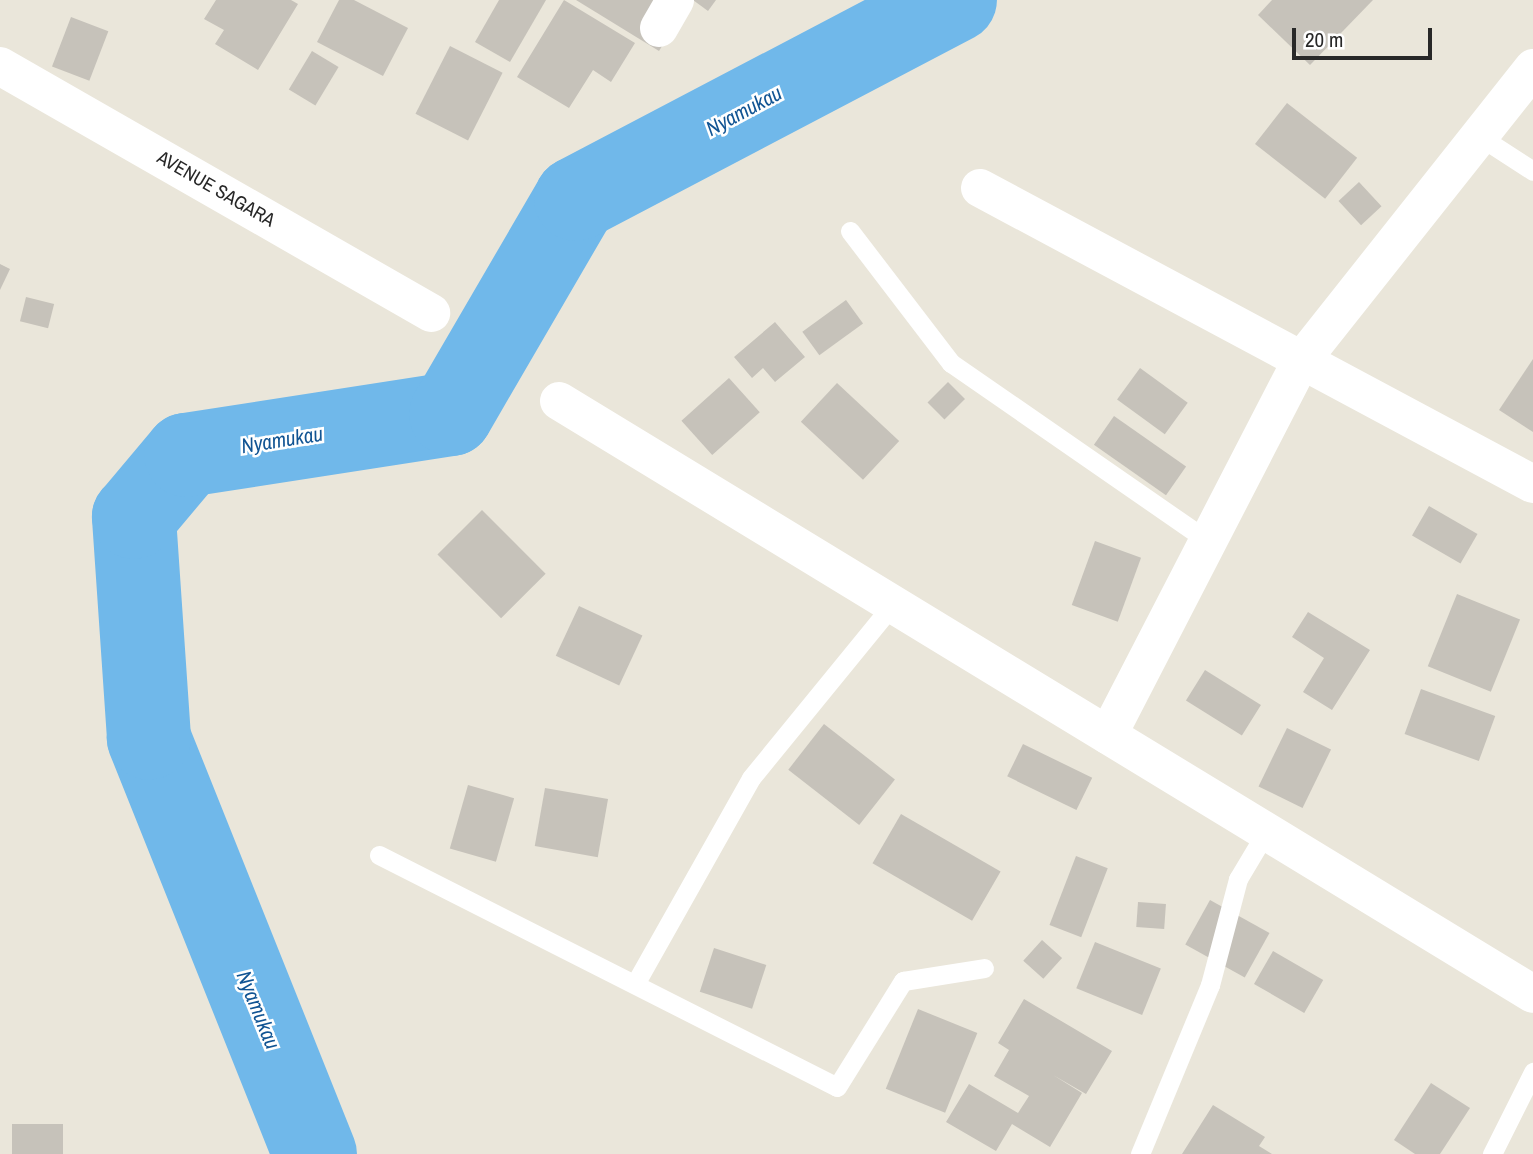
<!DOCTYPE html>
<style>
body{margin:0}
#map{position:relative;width:1533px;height:1154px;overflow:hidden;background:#eae6da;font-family:"Archivo Narrow",sans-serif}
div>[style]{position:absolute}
.river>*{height:84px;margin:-42px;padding:0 42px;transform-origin:42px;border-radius:42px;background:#70b8ea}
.building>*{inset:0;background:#c6c2ba;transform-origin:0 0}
.lane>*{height:19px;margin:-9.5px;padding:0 9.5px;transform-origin:9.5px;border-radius:9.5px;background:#fff}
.street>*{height:38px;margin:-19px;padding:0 19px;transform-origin:19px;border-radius:19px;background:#fff}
span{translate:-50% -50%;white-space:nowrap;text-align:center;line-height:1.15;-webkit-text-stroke:5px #fff;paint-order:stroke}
.street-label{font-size:19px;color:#282828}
.water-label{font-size:21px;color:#115493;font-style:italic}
.scale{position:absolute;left:1292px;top:28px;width:140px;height:32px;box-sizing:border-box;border:4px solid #282828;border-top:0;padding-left:9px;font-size:21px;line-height:24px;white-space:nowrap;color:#282828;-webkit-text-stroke:5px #fff;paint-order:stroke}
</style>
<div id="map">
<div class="river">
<i style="left:315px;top:1154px;width:448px;rotate:-111.8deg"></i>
<i style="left:149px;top:738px;width:222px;rotate:-93.9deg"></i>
<i style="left:134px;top:517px;width:81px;rotate:-50deg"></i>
<i style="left:186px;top:455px;width:268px;rotate:-8.8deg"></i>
<i style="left:451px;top:414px;width:249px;rotate:-59.8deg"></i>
<i style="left:576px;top:199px;width:428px;rotate:-27.7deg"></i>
</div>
<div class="building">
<i style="clip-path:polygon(216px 0,291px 0,298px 4px,258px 70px,215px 44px,224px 30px,204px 19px)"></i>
<i style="clip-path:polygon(339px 0,354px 0,408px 28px,383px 76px,317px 42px)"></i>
<i style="clip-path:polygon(499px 0,546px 0,510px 62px,475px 42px)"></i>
<i style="clip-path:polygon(564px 0,635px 43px,611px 82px,593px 70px,569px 108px,517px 77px)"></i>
<i style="clip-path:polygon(576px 0,657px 0,681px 15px,659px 51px)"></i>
<i style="clip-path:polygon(693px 0,716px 0,708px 11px)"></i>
<i style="clip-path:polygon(1272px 0,1373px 0,1310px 65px,1258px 15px)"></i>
<i style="left:71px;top:17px;width:40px;height:53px;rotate:21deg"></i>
<i style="left:450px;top:46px;width:59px;height:76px;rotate:27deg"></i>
<i style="left:312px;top:51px;width:31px;height:45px;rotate:31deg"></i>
<i style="left:1287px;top:103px;width:89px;height:52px;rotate:38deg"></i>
<i style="left:1359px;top:182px;width:33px;height:28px;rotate:47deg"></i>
<i style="clip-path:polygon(0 264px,10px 269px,0 290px)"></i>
<i style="left:26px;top:297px;width:29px;height:25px;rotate:14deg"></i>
<i style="left:846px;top:300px;width:29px;height:54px;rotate:54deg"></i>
<i style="clip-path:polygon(775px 322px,805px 357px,775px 382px,763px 368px,752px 378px,734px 357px)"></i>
<i style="clip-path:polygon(1533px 359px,1533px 432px,1499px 410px)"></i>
<i style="left:1140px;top:368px;width:59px;height:39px;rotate:36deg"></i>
<i style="left:729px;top:378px;width:46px;height:64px;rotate:48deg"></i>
<i style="left:948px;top:382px;width:24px;height:29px;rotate:45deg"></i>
<i style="left:837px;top:383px;width:85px;height:53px;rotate:43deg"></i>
<i style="left:1114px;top:416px;width:88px;height:35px;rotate:35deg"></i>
<i style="left:1429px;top:506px;width:56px;height:34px;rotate:30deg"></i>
<i style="left:482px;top:510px;width:90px;height:63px;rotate:45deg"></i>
<i style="left:1095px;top:541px;width:49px;height:68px;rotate:20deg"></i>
<i style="left:1457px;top:594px;width:68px;height:78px;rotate:22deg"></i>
<i style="left:579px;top:606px;width:70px;height:55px;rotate:25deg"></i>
<i style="clip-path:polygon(1308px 612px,1370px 650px,1332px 710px,1303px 692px,1324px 658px,1292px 637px)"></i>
<i style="left:1205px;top:670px;width:66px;height:36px;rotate:32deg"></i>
<i style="left:1421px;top:689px;width:79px;height:48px;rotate:20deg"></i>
<i style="left:824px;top:724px;width:90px;height:58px;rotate:38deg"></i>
<i style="left:1287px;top:728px;width:49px;height:65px;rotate:26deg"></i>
<i style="left:1023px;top:744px;width:77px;height:36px;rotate:26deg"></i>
<i style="left:468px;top:785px;width:48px;height:66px;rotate:16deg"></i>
<i style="left:545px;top:788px;width:64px;height:59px;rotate:10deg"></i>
<i style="left:901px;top:814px;width:115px;height:57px;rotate:30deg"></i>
<i style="left:1076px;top:856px;width:34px;height:74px;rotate:21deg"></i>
<i style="left:1210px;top:900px;width:68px;height:51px;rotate:29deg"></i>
<i style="left:1138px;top:902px;width:28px;height:25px;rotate:4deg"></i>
<i style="left:1042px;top:940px;width:27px;height:28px;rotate:42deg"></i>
<i style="left:1095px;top:942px;width:71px;height:50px;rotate:22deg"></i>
<i style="left:714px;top:948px;width:55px;height:46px;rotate:18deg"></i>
<i style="left:1273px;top:951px;width:58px;height:38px;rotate:30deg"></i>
<i style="clip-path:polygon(1024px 999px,1112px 1051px,1086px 1094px,1053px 1075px,1082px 1093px,1050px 1147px,1012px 1124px,996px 1151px,946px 1122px,969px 1084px,1018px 1113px,1029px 1096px,994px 1076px,1009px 1050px,998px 1043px)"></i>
<i style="left:918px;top:1009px;width:64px;height:86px;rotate:22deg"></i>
<i style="clip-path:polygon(1431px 1083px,1470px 1108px,1440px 1154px,1415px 1154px,1394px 1140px)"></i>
<i style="clip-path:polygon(1213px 1105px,1265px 1137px,1259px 1146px,1272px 1154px,1182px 1154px)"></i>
<i style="left:63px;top:1124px;width:30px;height:51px;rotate:90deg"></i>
</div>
<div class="lane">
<i style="left:1479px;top:136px;width:64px;rotate:32.9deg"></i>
<i style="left:850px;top:231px;width:166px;rotate:52.6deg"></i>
<i style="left:951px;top:363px;width:313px;rotate:34.7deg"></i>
<i style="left:379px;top:855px;width:513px;rotate:26.86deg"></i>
<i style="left:837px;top:1087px;width:125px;rotate:-58.1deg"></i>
<i style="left:903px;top:981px;width:82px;rotate:-9.1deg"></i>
<i style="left:635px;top:984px;width:236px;rotate:-60.6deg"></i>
<i style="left:751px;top:778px;width:225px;rotate:-50.8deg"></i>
<i style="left:1140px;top:1154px;width:183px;rotate:-67.5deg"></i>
<i style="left:1210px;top:985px;width:110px;rotate:-75.2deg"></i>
<i style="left:1238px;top:879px;width:55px;rotate:-59.2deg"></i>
<i style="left:1492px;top:1154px;width:92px;rotate:-63.4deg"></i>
</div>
<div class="street">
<i style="left:659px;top:28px;width:32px;rotate:-60deg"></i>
<i style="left:0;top:66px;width:497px;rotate:29.8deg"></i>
<i style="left:980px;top:188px;width:627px;rotate:28.16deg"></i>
<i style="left:559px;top:401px;width:1140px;rotate:31.33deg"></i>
<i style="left:1108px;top:735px;width:421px;rotate:-62.7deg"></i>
<i style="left:1301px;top:361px;width:374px;rotate:-51.6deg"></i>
</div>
<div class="street-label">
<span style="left:216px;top:189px;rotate:30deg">AVENUE SAGARA</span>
</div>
<div class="water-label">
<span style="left:744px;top:111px;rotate:-28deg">Nyamukau</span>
<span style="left:282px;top:440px;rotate:-9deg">Nyamukau</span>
<span style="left:258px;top:1010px;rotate:68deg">Nyamukau</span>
</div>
<div class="scale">20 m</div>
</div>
